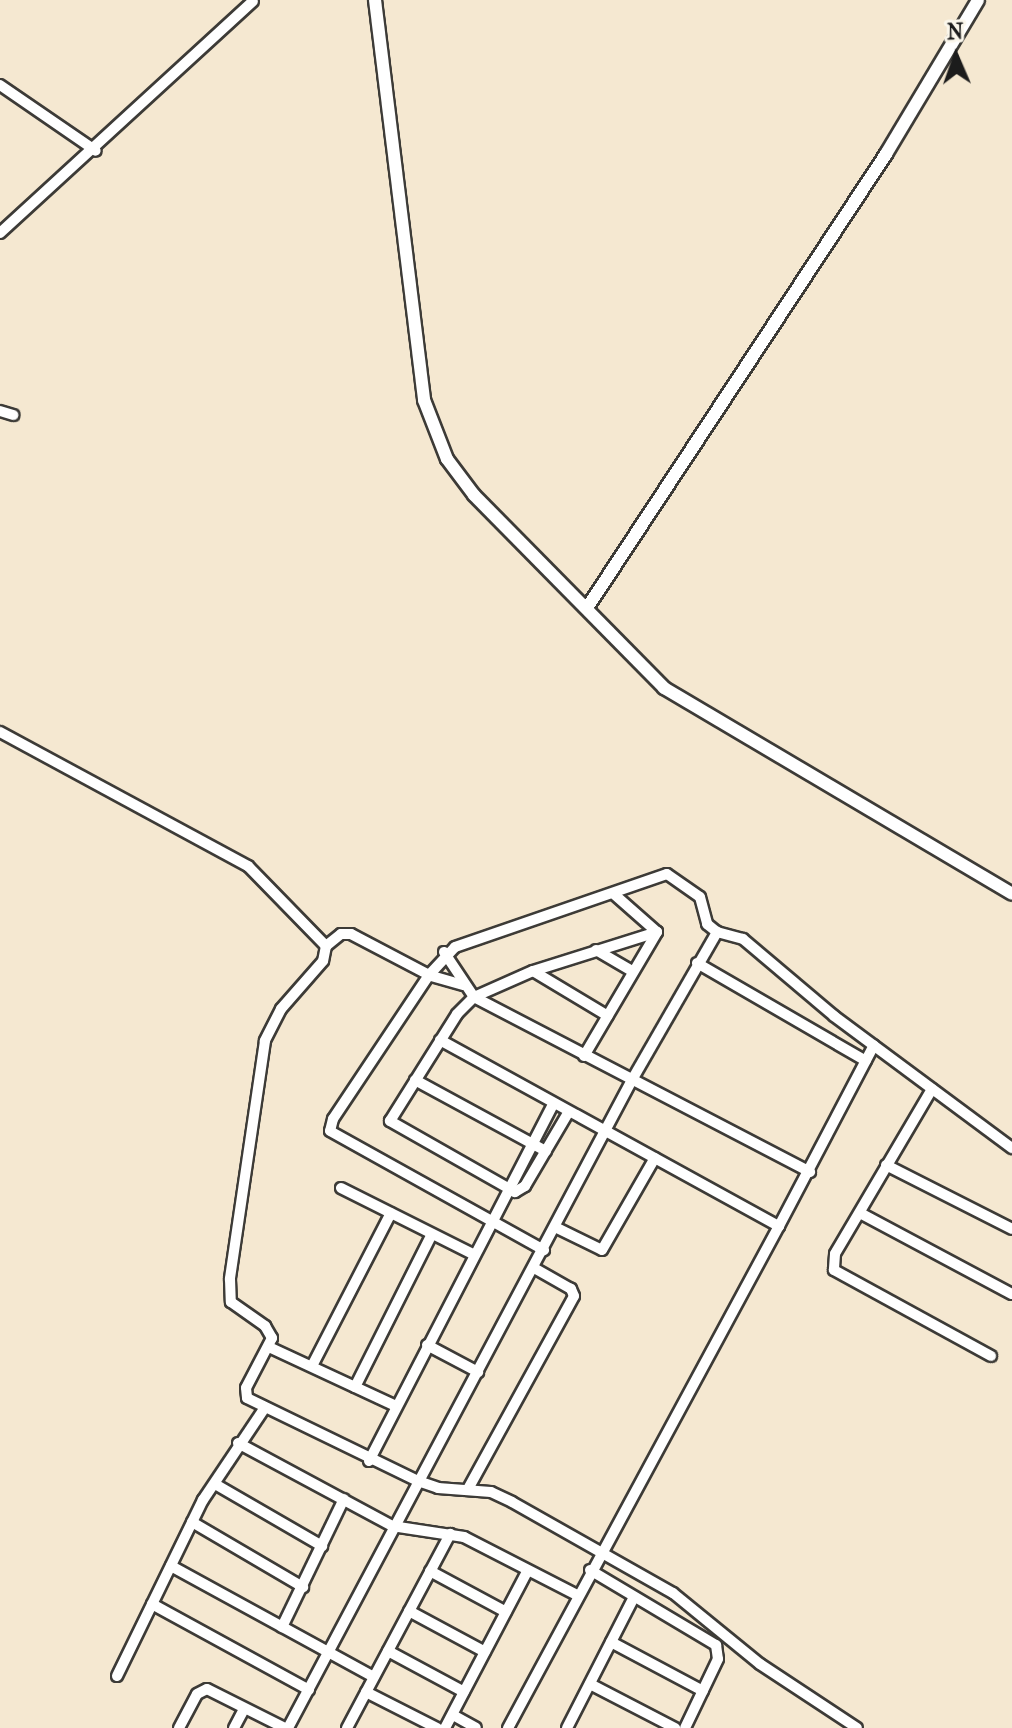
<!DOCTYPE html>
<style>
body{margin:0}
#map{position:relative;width:1012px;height:1728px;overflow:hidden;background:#f5e8d1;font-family:"IM FELL French Canon",serif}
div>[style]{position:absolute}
.roads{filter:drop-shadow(2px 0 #3d3b37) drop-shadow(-2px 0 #3d3b37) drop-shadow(0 2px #3d3b37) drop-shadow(0 -2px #3d3b37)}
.minor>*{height:10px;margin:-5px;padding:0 5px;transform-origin:5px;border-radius:5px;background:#fff}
.tertiary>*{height:12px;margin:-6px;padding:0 6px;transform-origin:6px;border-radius:6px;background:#fff}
span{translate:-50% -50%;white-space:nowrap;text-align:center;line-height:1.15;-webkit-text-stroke:6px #fbf7ec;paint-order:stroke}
.north{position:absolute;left:916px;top:16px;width:80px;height:80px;-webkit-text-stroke:6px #fbf7ec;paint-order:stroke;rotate:358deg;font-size:22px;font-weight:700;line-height:32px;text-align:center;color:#1c1c1c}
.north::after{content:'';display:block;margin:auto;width:28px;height:36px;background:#1c1c1c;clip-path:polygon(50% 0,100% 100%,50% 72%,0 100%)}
</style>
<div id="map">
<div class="roads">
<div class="minor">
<i style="left:0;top:85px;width:116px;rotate:34.5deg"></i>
<i style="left:0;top:233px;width:343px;rotate:-42.5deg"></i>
<i style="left:0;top:411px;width:14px;rotate:17deg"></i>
<i style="left:0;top:732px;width:282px;rotate:28.4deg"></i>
<i style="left:248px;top:866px;width:112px;rotate:45.7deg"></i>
<i style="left:326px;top:946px;width:15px;rotate:101deg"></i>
<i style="left:323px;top:961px;width:64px;rotate:131.2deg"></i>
<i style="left:281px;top:1009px;width:36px;rotate:117deg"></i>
<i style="left:265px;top:1041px;width:241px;rotate:98.4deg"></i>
<i style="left:230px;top:1279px;width:23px;rotate:88deg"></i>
<i style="left:231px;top:1302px;width:42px;rotate:35.2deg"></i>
<i style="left:265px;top:1326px;width:14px;rotate:60deg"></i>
<i style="left:272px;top:1338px;width:56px;rotate:117.5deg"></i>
<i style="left:246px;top:1388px;width:10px;rotate:84deg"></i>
<i style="left:247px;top:1398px;width:190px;rotate:25.9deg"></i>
<i style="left:418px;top:1481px;width:21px;rotate:19deg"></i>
<i style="left:438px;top:1488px;width:53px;rotate:4.3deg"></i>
<i style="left:491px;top:1492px;width:23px;rotate:25deg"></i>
<i style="left:512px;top:1502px;width:185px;rotate:29.5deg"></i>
<i style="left:673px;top:1593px;width:112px;rotate:39.2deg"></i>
<i style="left:760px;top:1664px;width:116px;rotate:33.4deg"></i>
<i style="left:326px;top:946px;width:19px;rotate:-39deg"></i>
<i style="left:341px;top:934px;width:10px"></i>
<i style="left:351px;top:934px;width:88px;rotate:27.7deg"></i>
<i style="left:429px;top:975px;width:38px;rotate:-47deg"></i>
<i style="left:455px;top:947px;width:224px;rotate:-19deg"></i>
<i style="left:667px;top:874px;width:40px;rotate:34.9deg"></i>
<i style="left:700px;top:897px;width:28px;rotate:75deg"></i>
<i style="left:707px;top:924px;width:13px;rotate:39deg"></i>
<i style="left:717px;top:932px;width:27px;rotate:15deg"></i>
<i style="left:743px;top:939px;width:119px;rotate:40.2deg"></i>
<i style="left:834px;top:1016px;width:222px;rotate:36.6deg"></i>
<i style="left:596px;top:950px;width:42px;rotate:30.3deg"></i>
<i style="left:444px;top:952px;width:54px;rotate:56.3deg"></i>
<i style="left:474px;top:997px;width:379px;rotate:27.5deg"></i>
<i style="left:697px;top:963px;width:195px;rotate:30.1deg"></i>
<i style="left:533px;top:971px;width:87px;rotate:31deg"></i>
<i style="left:463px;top:985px;width:35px;rotate:-164deg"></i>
<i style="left:429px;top:975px;width:173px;rotate:123.7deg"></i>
<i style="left:333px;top:1119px;width:12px;rotate:104deg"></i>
<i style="left:330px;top:1131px;width:245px;rotate:29.1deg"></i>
<i style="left:440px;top:1040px;width:387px;rotate:28.8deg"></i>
<i style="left:779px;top:1226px;width:204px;rotate:-62.3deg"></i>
<i style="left:584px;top:1056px;width:144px;rotate:-59.5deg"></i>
<i style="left:657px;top:932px;width:56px;rotate:-138.6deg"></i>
<i style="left:415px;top:1080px;width:149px;rotate:28.5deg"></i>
<i style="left:932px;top:1089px;width:191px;rotate:120.5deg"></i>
<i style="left:835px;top:1254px;width:16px;rotate:94deg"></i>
<i style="left:834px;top:1270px;width:179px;rotate:28.7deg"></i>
<i style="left:568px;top:1113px;width:85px;rotate:120.5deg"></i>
<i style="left:525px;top:1186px;width:12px;rotate:149deg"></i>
<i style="left:515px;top:1192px;width:144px;rotate:-150.4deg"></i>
<i style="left:390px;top:1121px;width:126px;rotate:-57.9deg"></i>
<i style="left:457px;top:1014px;width:24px;rotate:-45deg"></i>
<i style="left:474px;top:997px;width:64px;rotate:-23.8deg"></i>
<i style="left:533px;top:971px;width:130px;rotate:-17.5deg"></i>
<i style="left:886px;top:1165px;width:141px;rotate:26.9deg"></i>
<i style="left:341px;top:1188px;width:148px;rotate:26.6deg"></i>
<i style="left:860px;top:1213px;width:172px;rotate:28.1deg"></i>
<i style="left:555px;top:1227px;width:52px;rotate:26.1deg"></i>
<i style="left:602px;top:1250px;width:106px;rotate:-60.1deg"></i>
<i style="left:427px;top:1345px;width:58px;rotate:27.9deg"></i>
<i style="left:271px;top:1348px;width:138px;rotate:24.9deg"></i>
<i style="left:312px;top:1366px;width:172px;rotate:-62.7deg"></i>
<i style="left:355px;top:1387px;width:171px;rotate:-63.3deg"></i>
<i style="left:238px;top:1443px;width:175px;rotate:28.3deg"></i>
<i style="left:392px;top:1526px;width:73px;rotate:8.7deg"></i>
<i style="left:464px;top:1537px;width:127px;rotate:27.2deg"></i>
<i style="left:369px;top:1461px;width:401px;rotate:-62.7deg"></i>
<i style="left:215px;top:1484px;width:124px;rotate:30.1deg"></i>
<i style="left:468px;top:1489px;width:220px;rotate:-61.2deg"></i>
<i style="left:574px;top:1296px;width:8px;rotate:-113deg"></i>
<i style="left:571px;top:1289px;width:43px;rotate:-150.4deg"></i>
<i style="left:192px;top:1522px;width:129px;rotate:30.4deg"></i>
<i style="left:171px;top:1566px;width:231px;rotate:28.7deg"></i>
<i style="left:590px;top:1570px;width:147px;rotate:30.8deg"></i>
<i style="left:716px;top:1645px;width:14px;rotate:82deg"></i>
<i style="left:718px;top:1659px;width:76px;rotate:115.6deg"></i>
<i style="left:430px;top:1571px;width:86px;rotate:28.3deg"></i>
<i style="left:152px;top:1604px;width:179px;rotate:28.7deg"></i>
<i style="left:409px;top:1611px;width:86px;rotate:28.3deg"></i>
<i style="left:282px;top:1627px;width:142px;rotate:-64.2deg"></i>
<i style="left:611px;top:1642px;width:104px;rotate:28deg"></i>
<i style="left:388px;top:1651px;width:86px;rotate:28.3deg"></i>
<i style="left:117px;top:1676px;width:196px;rotate:-64deg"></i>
<i style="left:203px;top:1500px;width:110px;rotate:-56.2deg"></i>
<i style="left:590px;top:1684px;width:96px;rotate:27.4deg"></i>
<i style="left:366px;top:1692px;width:80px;rotate:26.9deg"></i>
<i style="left:453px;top:1715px;width:26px;rotate:29deg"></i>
<i style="left:179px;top:1728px;width:38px;rotate:-62deg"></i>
<i style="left:197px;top:1694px;width:11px;rotate:-27deg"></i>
<i style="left:207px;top:1689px;width:87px;rotate:26.6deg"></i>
<i style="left:234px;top:1728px;width:21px;rotate:-62deg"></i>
<i style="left:288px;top:1728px;width:734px;rotate:-62.04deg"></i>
<i style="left:632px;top:1080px;width:171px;rotate:-60.1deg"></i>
<i style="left:347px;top:1728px;width:220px;rotate:-62deg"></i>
<i style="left:445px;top:1728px;width:176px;rotate:-62.3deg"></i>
<i style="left:508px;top:1728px;width:570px;rotate:-61.64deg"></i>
<i style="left:567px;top:1728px;width:147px;rotate:-62.9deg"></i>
</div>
<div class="tertiary">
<i style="left:375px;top:0;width:403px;rotate:83deg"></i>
<i style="left:424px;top:400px;width:63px;rotate:68.7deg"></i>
<i style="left:447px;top:459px;width:45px;rotate:53.1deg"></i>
<i style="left:474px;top:495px;width:271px;rotate:45.4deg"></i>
<i style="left:664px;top:688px;width:404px;rotate:30.6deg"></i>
<i style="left:587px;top:608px;width:544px;rotate:-56.63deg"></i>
<i style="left:886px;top:154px;width:179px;rotate:-59.1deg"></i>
</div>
</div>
<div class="north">N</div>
</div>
